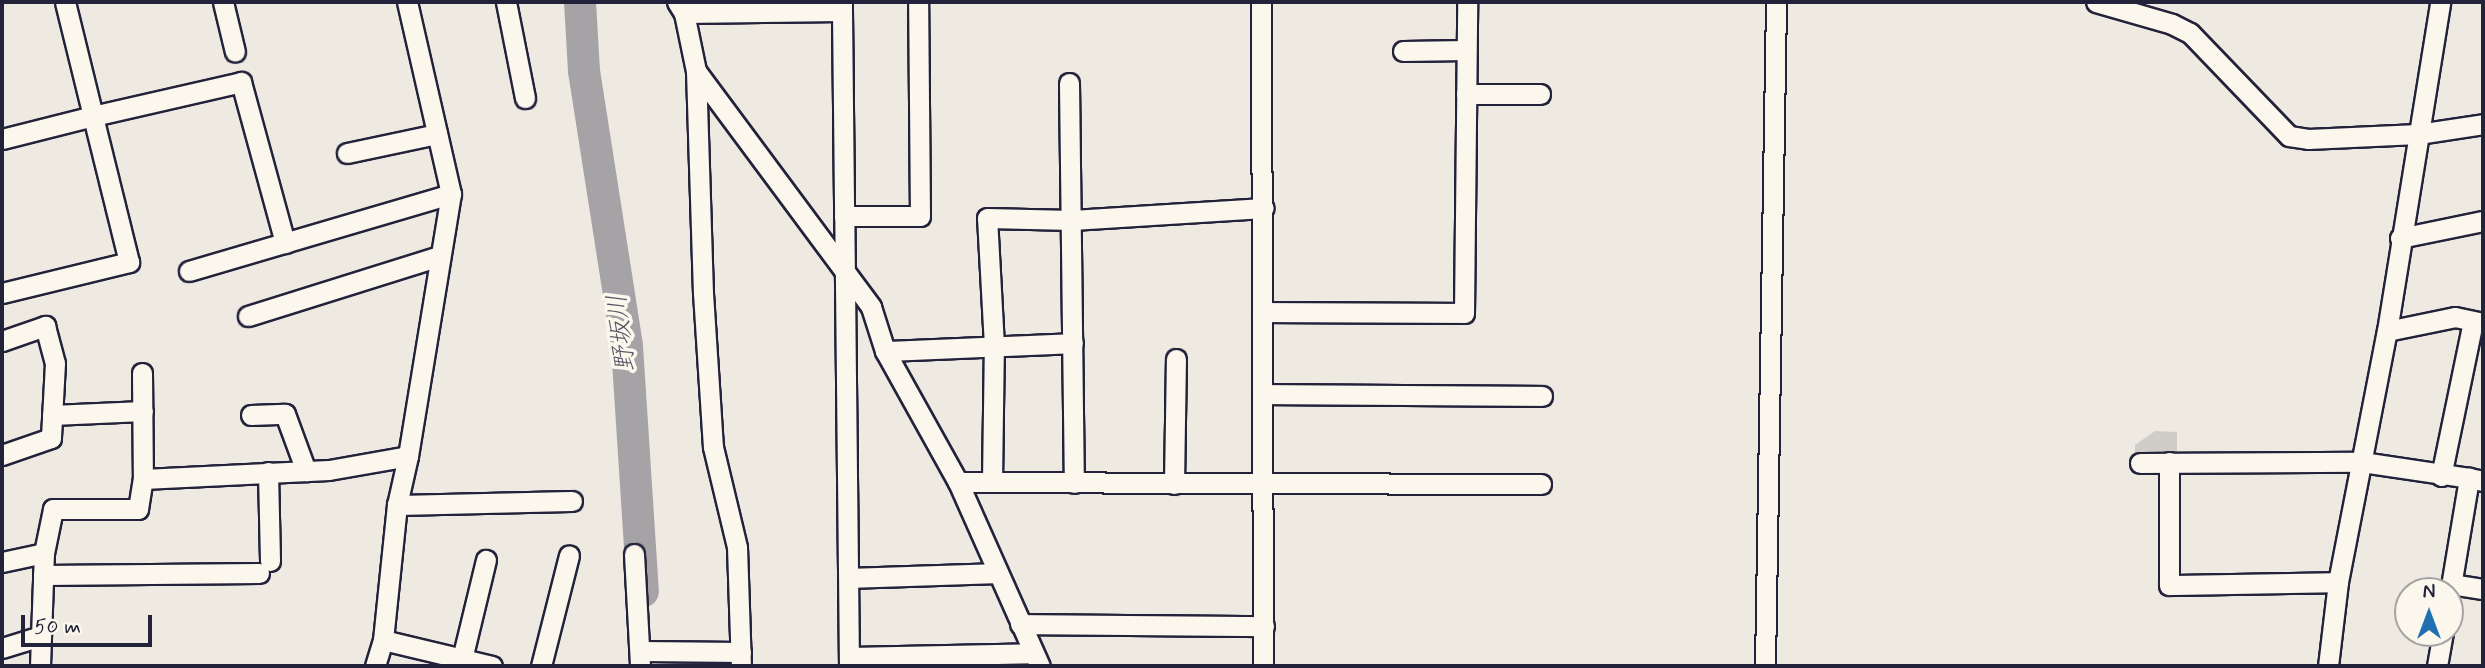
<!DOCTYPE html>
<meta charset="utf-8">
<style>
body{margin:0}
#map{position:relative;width:2485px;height:668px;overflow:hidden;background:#eeeae2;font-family:Mynerve,"Klee One",sans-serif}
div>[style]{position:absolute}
.green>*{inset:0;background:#d0cdc9}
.river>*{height:32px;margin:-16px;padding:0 16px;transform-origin:16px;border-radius:16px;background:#a6a3a7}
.roads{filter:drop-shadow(2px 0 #22223b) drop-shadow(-2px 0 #22223b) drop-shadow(0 2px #22223b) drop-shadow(0 -2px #22223b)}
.street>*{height:19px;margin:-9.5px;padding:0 9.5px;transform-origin:9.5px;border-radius:9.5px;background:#fbf7ec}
span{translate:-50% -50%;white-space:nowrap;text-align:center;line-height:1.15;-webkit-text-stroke:7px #fbf7ec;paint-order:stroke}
.water-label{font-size:26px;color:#575666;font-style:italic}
.frame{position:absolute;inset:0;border:4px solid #22223b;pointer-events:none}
.north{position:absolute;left:2394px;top:577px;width:70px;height:70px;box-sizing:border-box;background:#fbf7ec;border:2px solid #a4a2a5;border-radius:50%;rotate:0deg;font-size:19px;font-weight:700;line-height:28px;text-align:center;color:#22223b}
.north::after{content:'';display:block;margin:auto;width:24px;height:32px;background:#1f6fb2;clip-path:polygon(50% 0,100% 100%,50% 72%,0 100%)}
.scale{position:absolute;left:21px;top:615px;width:131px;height:32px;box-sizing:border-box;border:4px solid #22223b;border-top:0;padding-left:9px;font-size:21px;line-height:24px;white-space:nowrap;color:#22223b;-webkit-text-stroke:5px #fbf7ec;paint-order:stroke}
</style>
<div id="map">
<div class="green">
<i style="clip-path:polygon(2155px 431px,2177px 432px,2177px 456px,2135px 456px,2135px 445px)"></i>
</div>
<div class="river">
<i style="left:580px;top:2px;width:69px;rotate:86.7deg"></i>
<i style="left:584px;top:71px;width:278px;rotate:81.1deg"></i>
<i style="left:627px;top:346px;width:246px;rotate:86.3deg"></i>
</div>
<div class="roads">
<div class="street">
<i style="left:223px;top:2px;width:51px;rotate:76.5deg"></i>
<i style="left:506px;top:2px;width:98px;rotate:78.8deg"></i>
<i style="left:677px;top:2px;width:13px;rotate:58deg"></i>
<i style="left:684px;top:13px;width:59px;rotate:78.3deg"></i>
<i style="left:696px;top:71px;width:222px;rotate:88.2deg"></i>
<i style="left:703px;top:293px;width:154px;rotate:86.3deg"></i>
<i style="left:713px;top:447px;width:103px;rotate:76.5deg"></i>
<i style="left:737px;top:547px;width:119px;rotate:88.1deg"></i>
<i style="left:1261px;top:2px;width:664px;rotate:89.83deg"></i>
<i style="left:2096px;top:2px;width:79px;rotate:16.1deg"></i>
<i style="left:2172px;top:24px;width:20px;rotate:27deg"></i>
<i style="left:2190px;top:33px;width:143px;rotate:46.1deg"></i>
<i style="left:2289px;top:136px;width:19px;rotate:9deg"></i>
<i style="left:2308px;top:139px;width:110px;rotate:-2.6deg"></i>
<i style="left:2418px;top:134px;width:66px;rotate:-8.7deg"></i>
<i style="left:842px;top:11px;width:205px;rotate:89.4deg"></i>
<i style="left:684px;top:13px;width:158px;rotate:-0.7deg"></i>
<i style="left:842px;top:11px;width:9px;rotate:-90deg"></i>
<i style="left:1403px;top:51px;width:63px;rotate:-0.9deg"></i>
<i style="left:696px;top:71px;width:294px;rotate:53.4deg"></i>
<i style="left:871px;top:307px;width:46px;rotate:72.3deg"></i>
<i style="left:885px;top:351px;width:150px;rotate:60.9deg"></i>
<i style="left:958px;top:482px;width:201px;rotate:66deg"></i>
<i style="left:1069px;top:83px;width:400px;rotate:89.3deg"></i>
<i style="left:1466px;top:94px;width:74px"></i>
<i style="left:2px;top:139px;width:94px;rotate:-14.2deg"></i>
<i style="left:93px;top:116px;width:117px;rotate:-103.8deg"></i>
<i style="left:347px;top:153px;width:92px;rotate:-11.9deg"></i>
<i style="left:2400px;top:238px;width:85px;rotate:-11.6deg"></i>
<i style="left:189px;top:271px;width:273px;rotate:-16.4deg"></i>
<i style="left:2px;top:293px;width:131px;rotate:-13.7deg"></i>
<i style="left:129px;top:262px;width:150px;rotate:-103.9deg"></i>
<i style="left:93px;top:116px;width:152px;rotate:-12.9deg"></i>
<i style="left:241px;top:82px;width:167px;rotate:74.7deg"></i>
<i style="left:1264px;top:312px;width:200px;rotate:0.3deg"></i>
<i style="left:1464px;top:313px;width:311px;rotate:-89.4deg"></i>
<i style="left:248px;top:316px;width:200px;rotate:-17.4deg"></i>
<i style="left:2387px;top:331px;width:69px;rotate:-11.6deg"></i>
<i style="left:2455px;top:317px;width:29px;rotate:12deg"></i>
<i style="left:2px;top:341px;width:46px;rotate:-19.2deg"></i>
<i style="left:45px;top:326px;width:38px;rotate:75deg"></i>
<i style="left:55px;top:363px;width:75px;rotate:93.1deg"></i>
<i style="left:51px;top:438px;width:52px;rotate:160.9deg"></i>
<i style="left:885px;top:351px;width:188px;rotate:-2.4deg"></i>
<i style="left:142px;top:373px;width:106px;rotate:89.5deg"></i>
<i style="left:1264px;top:394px;width:278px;rotate:0.4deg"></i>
<i style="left:52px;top:415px;width:91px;rotate:-2.5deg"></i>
<i style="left:251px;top:415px;width:34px;rotate:-2deg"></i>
<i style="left:285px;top:414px;width:61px;rotate:69.8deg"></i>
<i style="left:2169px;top:462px;width:123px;rotate:90deg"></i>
<i style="left:2169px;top:585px;width:169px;rotate:-1deg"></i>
<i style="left:2140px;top:463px;width:222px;rotate:-0.3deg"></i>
<i style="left:2362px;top:462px;width:108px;rotate:8.5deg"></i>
<i style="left:268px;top:472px;width:89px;rotate:88.7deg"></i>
<i style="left:2441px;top:476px;width:158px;rotate:-78.3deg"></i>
<i style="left:958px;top:482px;width:583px;rotate:0.2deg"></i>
<i style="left:992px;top:482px;width:136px;rotate:-89.2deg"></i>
<i style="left:994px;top:346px;width:128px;rotate:-93.1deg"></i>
<i style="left:987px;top:218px;width:85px;rotate:1.3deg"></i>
<i style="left:1072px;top:220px;width:192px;rotate:-3.6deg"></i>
<i style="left:1174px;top:484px;width:125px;rotate:-89.1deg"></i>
<i style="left:397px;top:505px;width:175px;rotate:-1.3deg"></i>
<i style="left:634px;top:554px;width:112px;rotate:86.9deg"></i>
<i style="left:2px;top:562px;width:43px;rotate:-12.1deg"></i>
<i style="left:43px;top:575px;width:216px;rotate:-0.5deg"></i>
<i style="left:849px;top:578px;width:149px;rotate:-1.9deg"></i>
<i style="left:2451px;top:584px;width:32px;rotate:9deg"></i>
<i style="left:2450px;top:592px;width:116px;rotate:-80.5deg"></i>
<i style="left:2469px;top:478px;width:14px;rotate:12deg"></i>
<i style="left:1020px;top:624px;width:244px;rotate:0.5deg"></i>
<i style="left:383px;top:640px;width:112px;rotate:13.4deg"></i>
<i style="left:2px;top:648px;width:41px;rotate:-17.1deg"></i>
<i style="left:642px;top:651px;width:99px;rotate:0.6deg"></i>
<i style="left:849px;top:657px;width:184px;rotate:-1.2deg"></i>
<i style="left:462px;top:659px;width:102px;rotate:-76.4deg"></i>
<i style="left:40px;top:666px;width:113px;rotate:-88deg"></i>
<i style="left:44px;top:553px;width:45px;rotate:-78.4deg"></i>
<i style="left:53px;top:509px;width:85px"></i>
<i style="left:138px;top:509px;width:30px;rotate:-81deg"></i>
<i style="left:143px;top:479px;width:186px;rotate:-2.8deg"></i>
<i style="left:329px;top:470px;width:80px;rotate:-10deg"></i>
<i style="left:375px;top:666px;width:27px;rotate:-73deg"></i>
<i style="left:383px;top:640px;width:136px;rotate:-84.1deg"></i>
<i style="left:397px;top:505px;width:50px;rotate:-77.3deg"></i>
<i style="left:408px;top:456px;width:266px;rotate:-80.7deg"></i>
<i style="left:451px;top:194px;width:197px;rotate:-102.9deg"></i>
<i style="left:541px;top:666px;width:114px;rotate:-75.8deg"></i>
<i style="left:849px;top:666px;width:450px;rotate:-90.6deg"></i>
<i style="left:844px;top:216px;width:76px"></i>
<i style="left:920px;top:216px;width:214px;rotate:-90.5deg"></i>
<i style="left:1765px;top:666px;width:664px;rotate:-89.05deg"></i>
<i style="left:2328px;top:666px;width:85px;rotate:-83.2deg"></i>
<i style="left:2338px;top:582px;width:256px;rotate:-79deg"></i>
<i style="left:2387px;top:331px;width:333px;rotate:-80.8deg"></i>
<i style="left:2437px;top:666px;width:34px;rotate:-80deg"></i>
</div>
</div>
<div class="water-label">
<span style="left:623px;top:333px;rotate:-97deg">野坂川</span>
</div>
<div class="frame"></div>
<div class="north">N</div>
<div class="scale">50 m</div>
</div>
